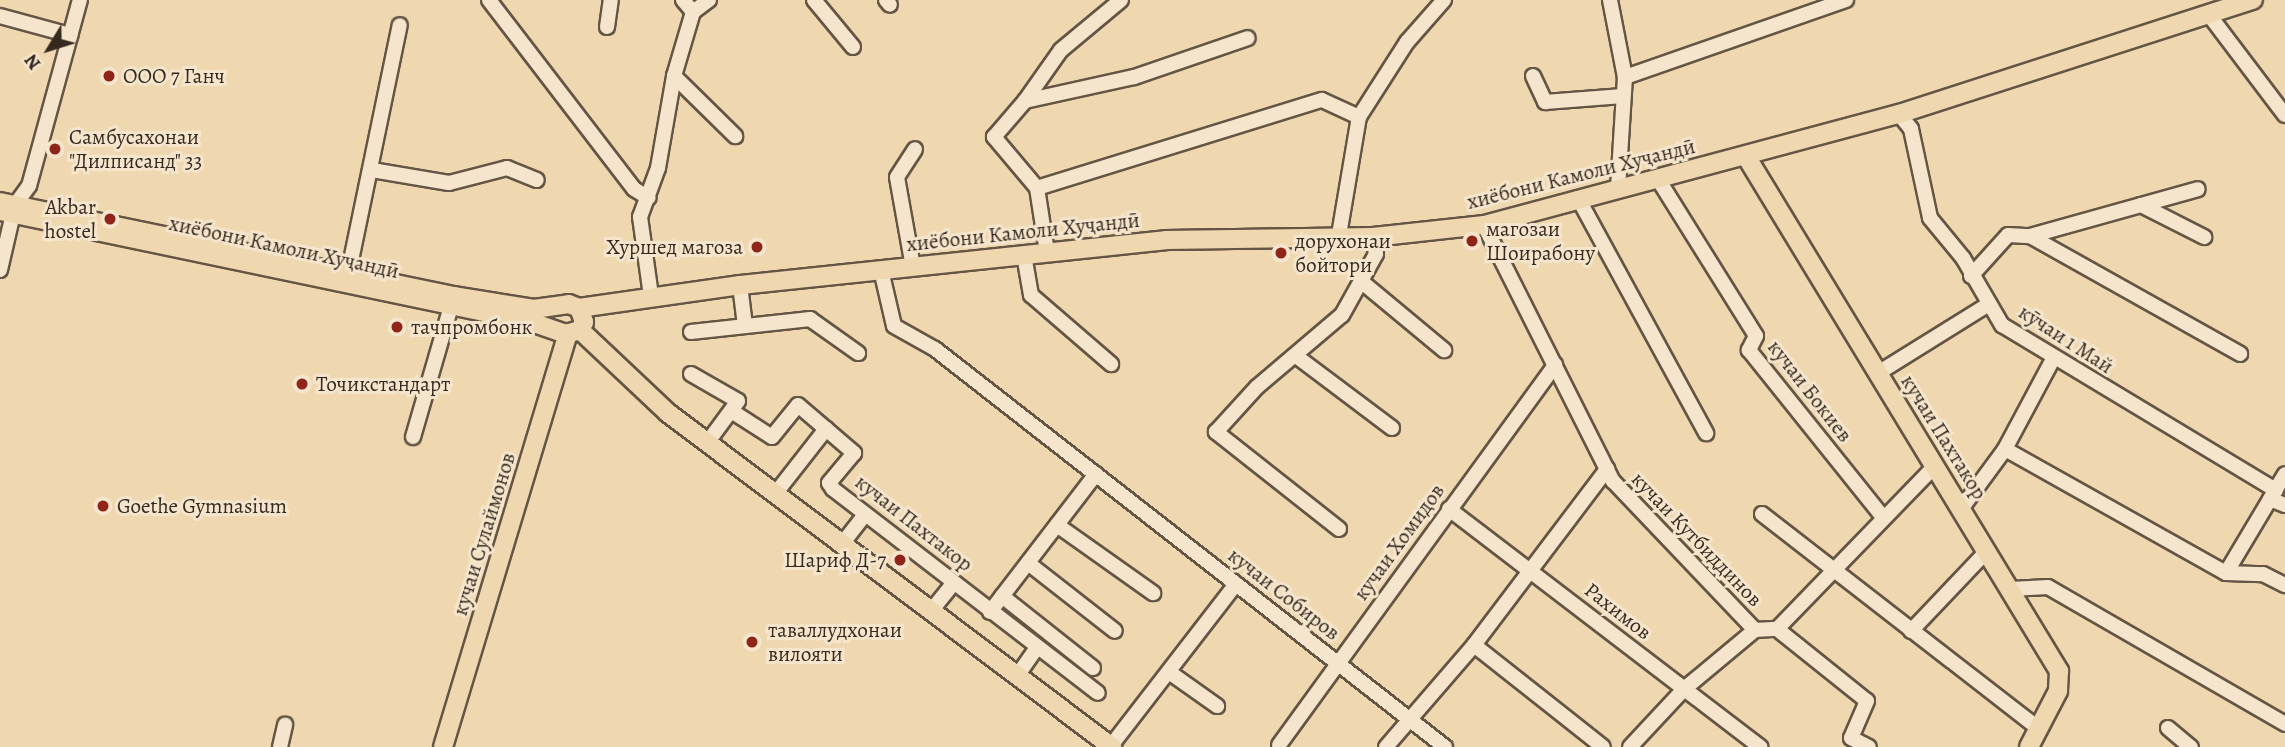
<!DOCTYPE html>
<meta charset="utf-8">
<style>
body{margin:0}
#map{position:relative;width:2285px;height:747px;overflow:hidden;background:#efd7b0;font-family:Alegreya,serif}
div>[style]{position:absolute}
.roads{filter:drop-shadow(2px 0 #645544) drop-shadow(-2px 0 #645544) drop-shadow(0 2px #645544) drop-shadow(0 -2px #645544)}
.minor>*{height:14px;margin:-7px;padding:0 7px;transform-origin:7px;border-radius:7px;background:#f5e5cc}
.major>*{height:18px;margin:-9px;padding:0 9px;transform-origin:9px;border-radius:9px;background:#efd7b0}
.dots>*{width:19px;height:19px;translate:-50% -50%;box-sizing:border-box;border:4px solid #f5e5cc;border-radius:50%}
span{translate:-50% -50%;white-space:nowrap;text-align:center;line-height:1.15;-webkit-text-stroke:6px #f5e5cc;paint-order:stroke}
.poi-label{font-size:21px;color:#362a20}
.left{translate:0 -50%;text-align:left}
.right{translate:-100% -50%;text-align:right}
.street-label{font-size:21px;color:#362a20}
.north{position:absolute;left:14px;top:14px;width:70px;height:70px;-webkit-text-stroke:5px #f5e5cc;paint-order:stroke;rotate:232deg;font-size:19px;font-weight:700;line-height:28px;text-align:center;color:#362a20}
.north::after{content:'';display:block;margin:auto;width:24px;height:32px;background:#362a20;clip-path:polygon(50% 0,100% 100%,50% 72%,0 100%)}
</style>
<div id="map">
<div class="roads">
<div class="minor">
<i style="left:489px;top:0;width:238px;rotate:52.5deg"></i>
<i style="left:634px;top:189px;width:17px;rotate:31deg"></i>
<i style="left:683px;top:0;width:16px;rotate:50deg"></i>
<i style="left:814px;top:0;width:61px;rotate:50.3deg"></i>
<i style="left:886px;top:0;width:6px;rotate:51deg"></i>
<i style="left:1610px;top:0;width:78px;rotate:79deg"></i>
<i style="left:1625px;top:77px;width:111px;rotate:93.6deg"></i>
<i style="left:0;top:16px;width:73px;rotate:15.2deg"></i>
<i style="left:2210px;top:16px;width:124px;rotate:52.9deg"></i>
<i style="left:607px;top:27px;width:27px;rotate:-82deg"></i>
<i style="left:674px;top:76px;width:86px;rotate:44.5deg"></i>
<i style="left:1533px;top:76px;width:29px;rotate:65deg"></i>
<i style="left:1545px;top:102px;width:78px;rotate:-4.4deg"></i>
<i style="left:1625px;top:77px;width:234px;rotate:-19.2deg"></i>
<i style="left:1025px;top:101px;width:62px;rotate:-54.8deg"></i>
<i style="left:1061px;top:50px;width:78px;rotate:-39.8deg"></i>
<i style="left:1899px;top:114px;width:19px;rotate:51deg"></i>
<i style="left:1911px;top:129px;width:91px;rotate:77.9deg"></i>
<i style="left:1930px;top:218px;width:52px;rotate:50.5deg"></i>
<i style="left:1963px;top:258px;width:78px;rotate:59.8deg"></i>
<i style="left:2002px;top:325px;width:320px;rotate:31.1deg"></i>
<i style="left:372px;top:170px;width:78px;rotate:9.6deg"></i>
<i style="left:449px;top:183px;width:60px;rotate:-14.5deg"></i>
<i style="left:507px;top:168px;width:32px;rotate:22deg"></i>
<i style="left:1658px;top:179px;width:185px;rotate:58deg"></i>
<i style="left:1756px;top:336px;width:16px;rotate:117deg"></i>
<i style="left:1749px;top:350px;width:214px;rotate:51.3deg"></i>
<i style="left:1037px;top:188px;width:67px;rotate:-130.1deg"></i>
<i style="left:994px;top:137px;width:48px;rotate:-49.3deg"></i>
<i style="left:1025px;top:101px;width:112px;rotate:-12.4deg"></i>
<i style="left:1134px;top:77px;width:120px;rotate:-18.9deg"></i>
<i style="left:1578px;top:198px;width:268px;rotate:61.4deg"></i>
<i style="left:2141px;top:205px;width:71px;rotate:26.9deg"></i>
<i style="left:1484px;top:225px;width:287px;rotate:63.3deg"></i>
<i style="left:1613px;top:481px;width:206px;rotate:46.4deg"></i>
<i style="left:1755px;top:630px;width:22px;rotate:-3deg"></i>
<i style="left:1777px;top:629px;width:115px;rotate:38.7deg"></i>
<i style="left:1867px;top:701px;width:40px;rotate:113.4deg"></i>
<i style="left:1851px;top:738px;width:20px;rotate:27deg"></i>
<i style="left:1339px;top:235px;width:120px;rotate:-80.4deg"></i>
<i style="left:1359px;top:117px;width:89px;rotate:-57.4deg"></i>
<i style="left:1407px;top:42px;width:56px;rotate:-48.6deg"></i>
<i style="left:2030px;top:236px;width:241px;rotate:29.3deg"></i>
<i style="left:1047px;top:252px;width:65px;rotate:-98.9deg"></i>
<i style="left:1037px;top:188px;width:298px;rotate:-17.2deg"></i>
<i style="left:1322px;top:100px;width:41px;rotate:24.7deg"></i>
<i style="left:1024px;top:255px;width:41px;rotate:80.1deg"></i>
<i style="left:1031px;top:295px;width:106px;rotate:40.8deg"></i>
<i style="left:913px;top:267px;width:91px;rotate:-100.1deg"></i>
<i style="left:897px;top:177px;width:33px;rotate:-57deg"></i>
<i style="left:0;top:270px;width:67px;rotate:-77deg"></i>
<i style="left:15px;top:205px;width:24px;rotate:-54deg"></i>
<i style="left:29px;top:186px;width:193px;rotate:-74.7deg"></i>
<i style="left:881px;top:270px;width:57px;rotate:76.9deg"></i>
<i style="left:894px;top:326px;width:47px;rotate:29.3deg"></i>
<i style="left:935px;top:349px;width:647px;rotate:37.97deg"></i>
<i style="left:348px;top:275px;width:255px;rotate:-78.3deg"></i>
<i style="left:1971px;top:276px;width:55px;rotate:-47.9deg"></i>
<i style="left:2008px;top:235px;width:22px;rotate:3deg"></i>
<i style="left:2030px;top:236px;width:174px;rotate:-15.6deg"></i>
<i style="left:1362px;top:282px;width:107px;rotate:39.7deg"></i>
<i style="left:740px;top:285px;width:41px;rotate:83deg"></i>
<i style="left:651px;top:296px;width:80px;rotate:-97.9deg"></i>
<i style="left:640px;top:217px;width:52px;rotate:-69.8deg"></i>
<i style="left:658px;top:168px;width:93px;rotate:-80.1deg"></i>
<i style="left:674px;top:76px;width:67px;rotate:-73.5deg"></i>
<i style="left:693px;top:12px;width:20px;rotate:-37deg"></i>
<i style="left:691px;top:332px;width:120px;rotate:-6.2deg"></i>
<i style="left:810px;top:319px;width:59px;rotate:35.3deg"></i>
<i style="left:1296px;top:356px;width:120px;rotate:36.9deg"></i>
<i style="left:1878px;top:373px;width:131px;rotate:-31.9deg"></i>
<i style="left:691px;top:374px;width:54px;rotate:29.9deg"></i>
<i style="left:738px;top:401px;width:52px;rotate:126.4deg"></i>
<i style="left:733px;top:412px;width:46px;rotate:32.7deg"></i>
<i style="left:772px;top:437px;width:41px;rotate:-50.9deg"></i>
<i style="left:798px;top:405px;width:74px;rotate:40.6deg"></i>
<i style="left:854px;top:453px;width:39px;rotate:130deg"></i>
<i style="left:829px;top:483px;width:7px;rotate:56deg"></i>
<i style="left:833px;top:489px;width:334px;rotate:37.6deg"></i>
<i style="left:413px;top:437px;width:136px;rotate:-73.8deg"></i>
<i style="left:2005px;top:449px;width:253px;rotate:29.3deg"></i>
<i style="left:2226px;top:573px;width:37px;rotate:2deg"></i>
<i style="left:2263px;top:574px;width:25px;rotate:27deg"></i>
<i style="left:775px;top:494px;width:83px;rotate:-51.9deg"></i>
<i style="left:2270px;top:499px;width:16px;rotate:22deg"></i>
<i style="left:1449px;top:509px;width:392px;rotate:37.4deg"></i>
<i style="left:1961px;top:509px;width:74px;rotate:-53.7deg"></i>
<i style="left:2005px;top:449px;width:102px;rotate:-61.9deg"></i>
<i style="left:1762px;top:514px;width:351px;rotate:37.8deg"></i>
<i style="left:1057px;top:525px;width:118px;rotate:35.3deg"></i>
<i style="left:1339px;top:529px;width:157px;rotate:-141.7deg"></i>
<i style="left:1216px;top:432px;width:61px;rotate:-47.7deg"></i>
<i style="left:1257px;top:387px;width:111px;rotate:-40.3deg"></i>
<i style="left:1342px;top:315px;width:70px;rotate:-60.9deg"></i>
<i style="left:1376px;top:254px;width:17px;rotate:-100deg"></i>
<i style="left:842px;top:544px;width:37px;rotate:-52deg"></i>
<i style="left:1028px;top:563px;width:110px;rotate:38deg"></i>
<i style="left:2226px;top:573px;width:115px;rotate:-59.2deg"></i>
<i style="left:2011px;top:589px;width:37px;rotate:-3deg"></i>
<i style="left:2048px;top:587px;width:274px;rotate:30deg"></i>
<i style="left:1002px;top:596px;width:116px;rotate:38.4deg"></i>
<i style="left:931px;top:611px;width:36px;rotate:-51deg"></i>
<i style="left:990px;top:612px;width:174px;rotate:-52.5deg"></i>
<i style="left:1777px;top:629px;width:227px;rotate:-45.9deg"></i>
<i style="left:1911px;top:631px;width:110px;rotate:-46.5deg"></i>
<i style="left:1474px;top:645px;width:164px;rotate:38.3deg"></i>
<i style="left:1169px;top:672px;width:59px;rotate:35.3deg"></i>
<i style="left:1017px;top:676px;width:33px;rotate:-55deg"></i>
<i style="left:2168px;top:728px;width:30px;rotate:40deg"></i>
<i style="left:1279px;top:745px;width:470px;rotate:-54deg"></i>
<i style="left:280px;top:747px;width:23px;rotate:-77deg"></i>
<i style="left:1110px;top:747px;width:206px;rotate:-52.3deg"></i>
<i style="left:1386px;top:747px;width:135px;rotate:-49.2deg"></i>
<i style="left:1474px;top:645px;width:221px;rotate:-52.9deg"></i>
<i style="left:1630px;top:747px;width:79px;rotate:-47deg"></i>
<i style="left:1684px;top:689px;width:92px;rotate:-39.7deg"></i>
</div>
<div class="major">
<i style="left:1746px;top:156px;width:603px;rotate:58.71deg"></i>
<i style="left:2059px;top:671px;width:20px;rotate:93deg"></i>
<i style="left:2058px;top:691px;width:63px;rotate:117.4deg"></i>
<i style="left:0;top:202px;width:463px;rotate:11.7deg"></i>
<i style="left:453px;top:296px;width:82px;rotate:9.1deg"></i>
<i style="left:534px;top:309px;width:35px;rotate:-8deg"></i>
<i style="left:569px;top:304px;width:11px;rotate:22deg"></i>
<i style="left:579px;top:308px;width:15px;rotate:70deg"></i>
<i style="left:584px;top:322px;width:9px;rotate:117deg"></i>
<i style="left:580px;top:330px;width:15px;rotate:164deg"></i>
<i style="left:566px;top:334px;width:36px;rotate:-161deg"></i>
<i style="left:532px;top:322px;width:543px;rotate:-168.21deg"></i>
<i style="left:579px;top:308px;width:163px;rotate:-8.1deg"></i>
<i style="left:740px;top:285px;width:428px;rotate:-6deg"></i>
<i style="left:1166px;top:240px;width:207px;rotate:-0.8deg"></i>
<i style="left:1373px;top:237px;width:112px;rotate:-6.2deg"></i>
<i style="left:1484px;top:225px;width:430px;rotate:-15deg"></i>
<i style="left:1899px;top:114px;width:372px;rotate:-17.9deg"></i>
<i style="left:580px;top:330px;width:121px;rotate:43.3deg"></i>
<i style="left:668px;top:413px;width:556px;rotate:36.95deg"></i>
<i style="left:443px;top:747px;width:432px;rotate:-73.2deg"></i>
</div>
</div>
<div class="dots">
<i style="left:109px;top:76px;background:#8f2418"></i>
<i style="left:55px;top:149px;background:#8f2418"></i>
<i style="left:110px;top:219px;background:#8f2418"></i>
<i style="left:1472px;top:241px;background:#8f2418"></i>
<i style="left:757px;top:247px;background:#8f2418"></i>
<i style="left:1281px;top:253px;background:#8f2418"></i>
<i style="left:397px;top:327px;background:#8f2418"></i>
<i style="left:302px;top:384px;background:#8f2418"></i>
<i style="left:103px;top:506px;background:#8f2418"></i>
<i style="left:900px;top:560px;background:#8f2418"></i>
<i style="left:752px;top:642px;background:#8f2418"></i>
</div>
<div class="poi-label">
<span class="left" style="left:123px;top:76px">ООО 7 Ганч</span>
<span class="left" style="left:69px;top:149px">Самбусахонаи<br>"Дилписанд" 33</span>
<span class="right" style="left:96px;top:219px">Akbar<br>hostel</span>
<span class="left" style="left:1486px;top:241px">магозаи<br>Шоирабону</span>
<span class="left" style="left:1295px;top:253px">дорухонаи<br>бойтори</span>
<span class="right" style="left:743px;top:247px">Хуршед магоза</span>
<span class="left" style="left:411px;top:327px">тачпромбонк</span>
<span class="left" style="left:316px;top:384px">Точикстандарт</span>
<span class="left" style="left:117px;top:506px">Goethe Gymnasium</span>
<span class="right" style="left:886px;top:560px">Шариф Д-7</span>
<span class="left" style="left:768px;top:642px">таваллудхонаи<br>вилояти</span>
</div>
<div class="street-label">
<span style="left:1581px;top:174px;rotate:-14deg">хиёбони Камоли Хуҷандӣ</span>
<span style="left:1023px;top:232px;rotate:-6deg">хиёбони Камоли Хуҷандӣ</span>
<span style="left:284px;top:247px;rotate:12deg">хиёбони Камоли Хуҷандӣ</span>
<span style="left:2066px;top:339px;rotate:33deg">кӯчаи 1 Май</span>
<span style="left:1810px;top:391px;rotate:52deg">кучаи Бокиев</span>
<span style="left:1944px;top:437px;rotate:58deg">кучаи Пахтакор</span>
<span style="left:914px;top:523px;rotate:38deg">кучаи Пахтакор</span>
<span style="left:484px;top:534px;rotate:-73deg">кучаи Сулаймонов</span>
<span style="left:1697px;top:539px;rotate:46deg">кучаи Кутбиддинов</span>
<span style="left:1399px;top:542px;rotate:-54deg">кучаи Хомидов</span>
<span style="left:1284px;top:594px;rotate:38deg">кучаи Собиров</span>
<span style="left:1618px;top:611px;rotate:38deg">Рахимов</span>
</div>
<div class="north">N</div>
</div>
